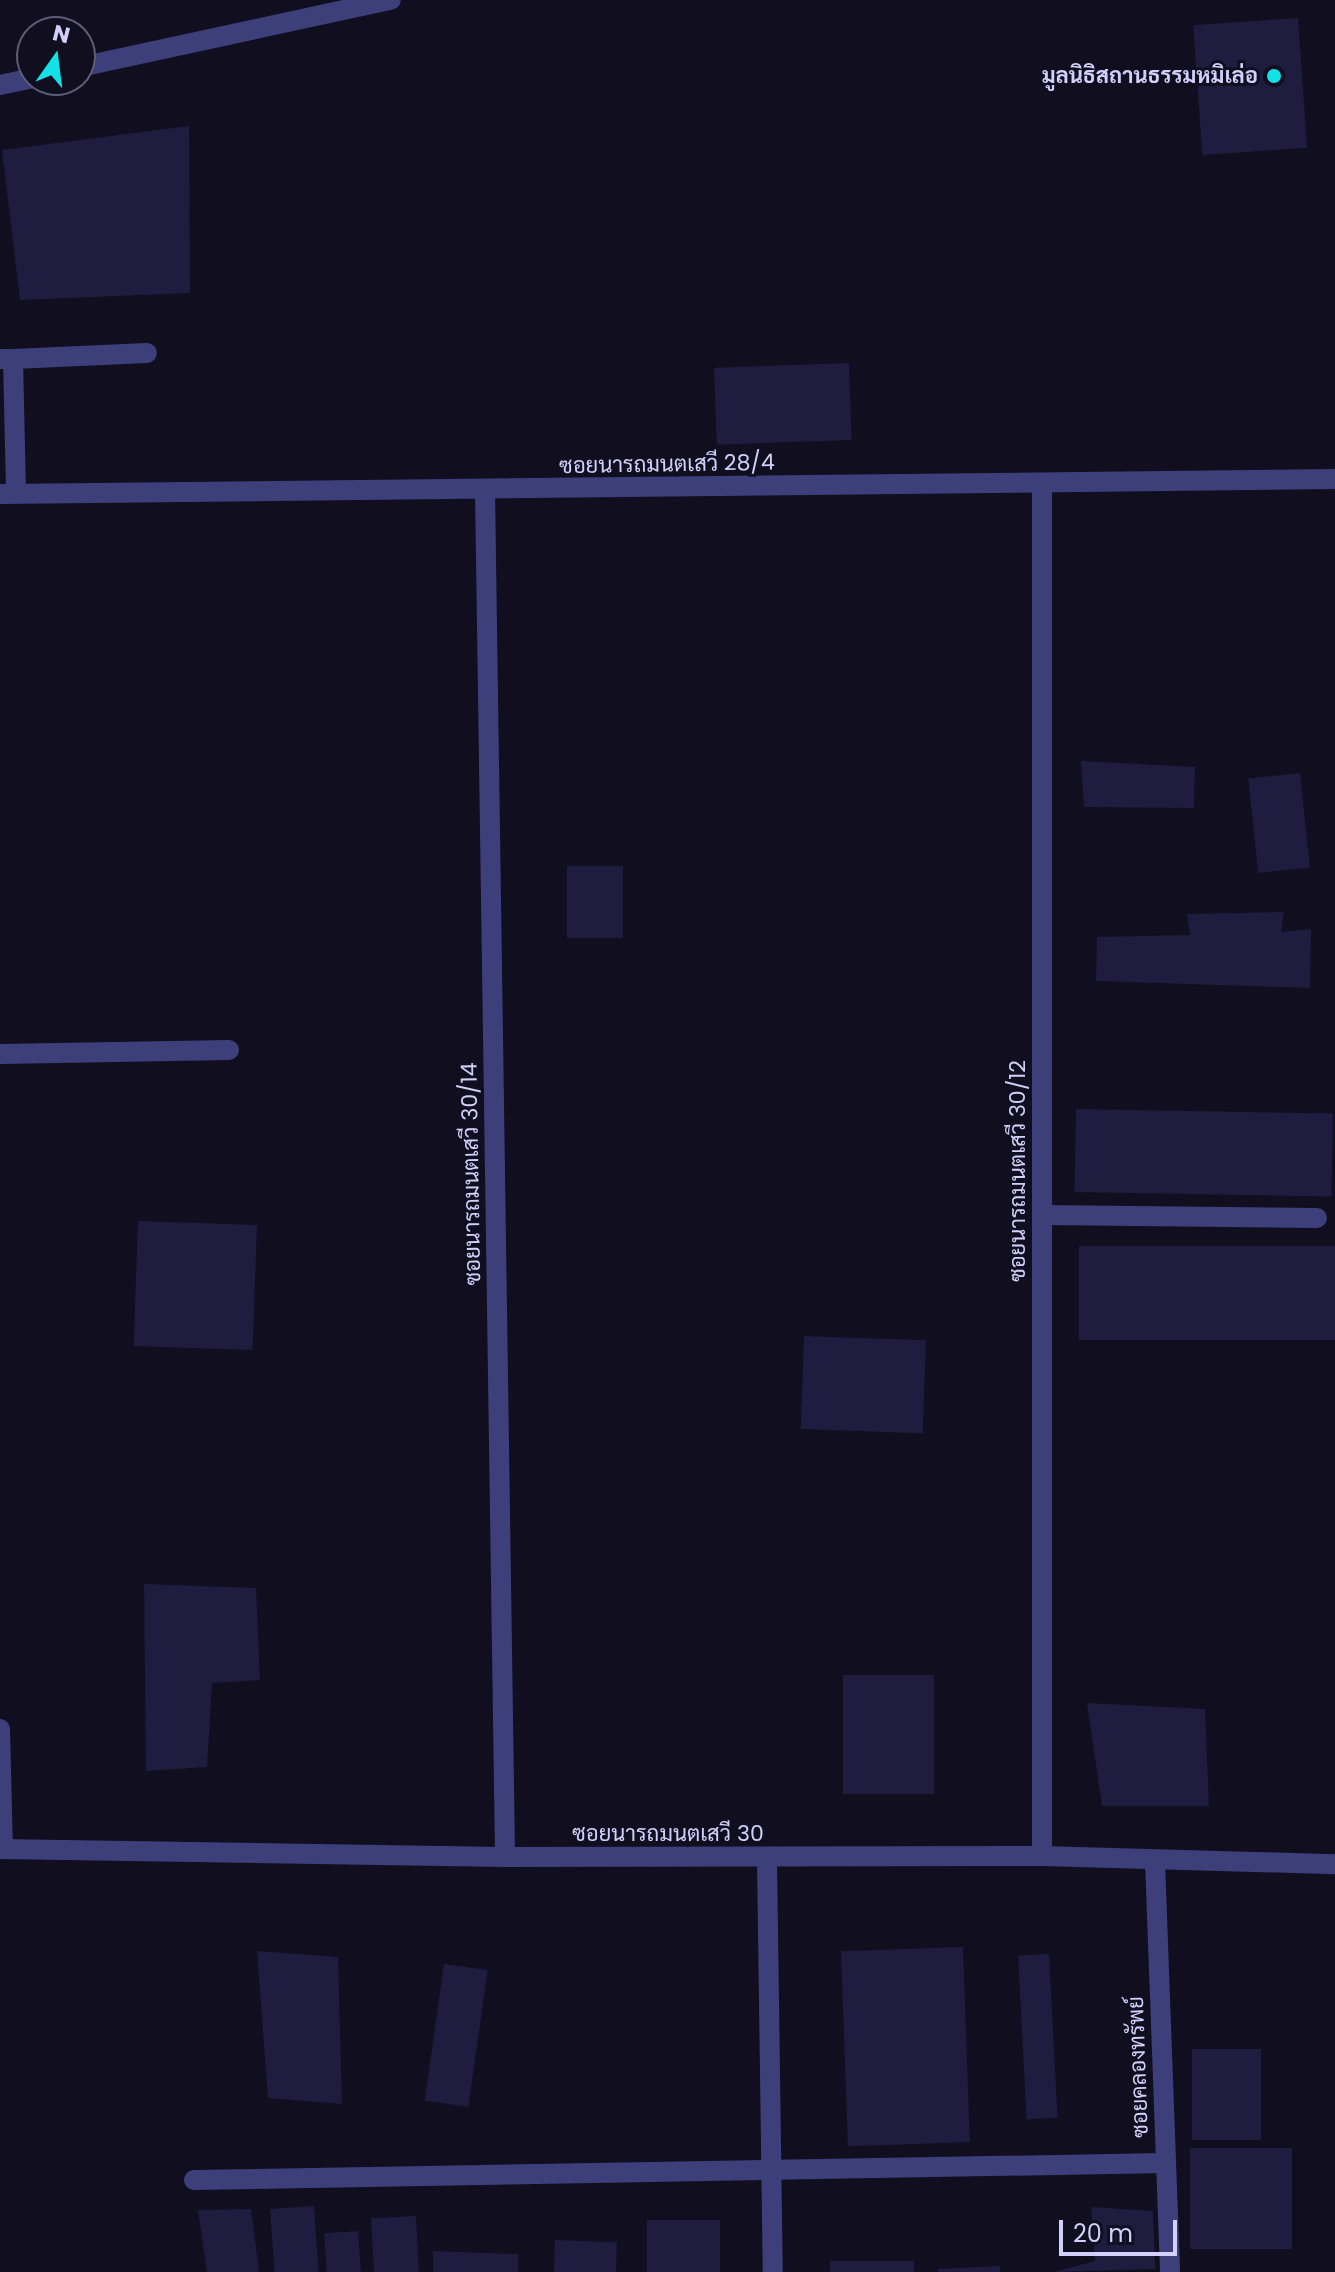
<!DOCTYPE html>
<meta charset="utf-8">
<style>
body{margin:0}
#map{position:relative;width:1335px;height:2272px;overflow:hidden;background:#100e1f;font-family:Poppins,Sarabun,sans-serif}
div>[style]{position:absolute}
.building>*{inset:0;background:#201c3f;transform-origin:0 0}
.service>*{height:20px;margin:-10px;padding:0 10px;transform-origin:10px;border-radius:10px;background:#3d3f7b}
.minor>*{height:20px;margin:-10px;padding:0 10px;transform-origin:10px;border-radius:10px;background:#3d3f7b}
.dots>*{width:22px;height:22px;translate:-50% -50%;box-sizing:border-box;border:4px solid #100e1f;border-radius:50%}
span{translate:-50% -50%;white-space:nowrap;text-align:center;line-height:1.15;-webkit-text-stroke:6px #100e1f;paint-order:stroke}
.poi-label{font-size:22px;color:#d2d0fb;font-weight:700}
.right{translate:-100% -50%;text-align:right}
.street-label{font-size:22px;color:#d2d0fb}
.north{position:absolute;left:16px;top:16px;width:80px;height:80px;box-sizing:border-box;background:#100e1f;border:2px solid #5e5c77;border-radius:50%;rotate:14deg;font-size:22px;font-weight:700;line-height:32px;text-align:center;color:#d2d0fb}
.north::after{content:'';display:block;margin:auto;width:28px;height:36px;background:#12e1e5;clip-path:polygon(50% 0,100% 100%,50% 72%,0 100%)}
.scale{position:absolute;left:1059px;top:2220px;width:118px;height:36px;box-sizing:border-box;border:4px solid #d2d0fb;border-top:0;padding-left:10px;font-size:24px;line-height:28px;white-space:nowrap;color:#d2d0fb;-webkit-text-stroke:6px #100e1f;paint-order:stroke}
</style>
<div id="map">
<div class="building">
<i style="left:1298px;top:18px;width:130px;height:105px;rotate:86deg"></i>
<i style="clip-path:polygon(189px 126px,190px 293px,20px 300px,2px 150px)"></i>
<i style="left:849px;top:363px;width:77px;height:135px;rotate:88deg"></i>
<i style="clip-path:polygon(1081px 761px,1195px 767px,1194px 808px,1084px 807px)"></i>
<i style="left:1300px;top:773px;width:95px;height:52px;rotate:84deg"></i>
<i style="left:567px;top:866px;width:56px;height:72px"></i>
<i style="clip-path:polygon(1284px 912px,1281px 932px,1311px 929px,1310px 988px,1096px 981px,1097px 937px,1190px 935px,1187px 914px)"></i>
<i style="left:1076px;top:1109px;width:257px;height:83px;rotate:1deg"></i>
<i style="left:138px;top:1221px;width:119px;height:125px;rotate:2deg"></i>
<i style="left:1335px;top:1246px;width:94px;height:256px;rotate:90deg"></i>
<i style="left:804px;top:1336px;width:122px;height:93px;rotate:2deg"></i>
<i style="clip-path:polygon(144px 1584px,256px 1588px,260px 1680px,212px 1683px,207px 1767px,146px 1771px)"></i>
<i style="left:843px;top:1675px;width:91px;height:119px"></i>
<i style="clip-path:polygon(1087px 1703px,1205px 1709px,1209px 1806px,1102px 1806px)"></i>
<i style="left:963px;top:1947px;width:195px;height:122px;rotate:88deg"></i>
<i style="clip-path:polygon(257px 1951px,338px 1957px,342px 2104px,268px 2098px)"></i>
<i style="left:1049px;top:1954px;width:164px;height:31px;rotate:87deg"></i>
<i style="left:444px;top:1964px;width:44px;height:138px;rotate:8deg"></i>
<i style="left:1192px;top:2049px;width:69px;height:91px"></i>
<i style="left:1190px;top:2148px;width:102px;height:101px"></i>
<i style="left:314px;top:2206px;width:66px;height:44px;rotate:86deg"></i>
<i style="clip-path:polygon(1091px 2207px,1153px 2211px,1155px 2269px,1054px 2272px,1095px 2261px)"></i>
<i style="clip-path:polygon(251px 2209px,259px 2272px,207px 2272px,198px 2210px)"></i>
<i style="left:416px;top:2216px;width:56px;height:45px;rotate:87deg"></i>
<i style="left:647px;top:2220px;width:73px;height:52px"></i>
<i style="left:358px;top:2231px;width:41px;height:34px;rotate:86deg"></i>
<i style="left:555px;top:2240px;width:62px;height:32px;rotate:2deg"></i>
<i style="clip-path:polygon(433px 2251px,518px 2254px,518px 2272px,433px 2272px)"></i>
<i style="left:914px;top:2261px;width:11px;height:84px;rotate:90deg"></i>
<i style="clip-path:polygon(1000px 2266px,1000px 2272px,938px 2272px,938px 2269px)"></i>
</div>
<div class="service">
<i style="left:0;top:359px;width:13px"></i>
<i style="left:13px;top:359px;width:134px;rotate:88.7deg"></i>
<i style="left:13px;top:359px;width:134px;rotate:-2.6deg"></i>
<i style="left:0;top:1054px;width:229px;rotate:-1deg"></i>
</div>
<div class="minor">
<i style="left:80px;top:67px;width:318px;rotate:-12.2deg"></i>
<i style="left:0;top:85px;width:33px;rotate:-12deg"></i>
<i style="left:1042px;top:485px;width:1371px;rotate:90deg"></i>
<i style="left:485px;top:490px;width:1367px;rotate:89.16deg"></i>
<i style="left:0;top:494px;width:1335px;rotate:-0.64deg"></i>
<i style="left:1042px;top:1215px;width:275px;rotate:0.6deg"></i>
<i style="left:0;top:1729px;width:119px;rotate:88.6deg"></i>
<i style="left:0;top:1849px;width:505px;rotate:0.91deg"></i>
<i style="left:505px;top:1857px;width:537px;rotate:-0.11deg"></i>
<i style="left:1042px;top:1856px;width:293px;rotate:1.6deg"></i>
<i style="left:767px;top:1859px;width:413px;rotate:89.2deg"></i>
<i style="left:1155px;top:1861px;width:411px;rotate:87.9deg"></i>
<i style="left:194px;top:2180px;width:972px;rotate:-1deg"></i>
</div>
<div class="dots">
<i style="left:1274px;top:76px;background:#12e1e5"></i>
</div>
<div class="poi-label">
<span class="right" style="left:1258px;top:76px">มูลนิธิสถานธรรมหมิเล่อ</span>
</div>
<div class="street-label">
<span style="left:667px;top:464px;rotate:-1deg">ซอยนารถมนตเสวี 28/4</span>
<span style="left:1018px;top:1171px;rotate:-90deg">ซอยนารถมนตเสวี 30/12</span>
<span style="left:471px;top:1174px;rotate:-91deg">ซอยนารถมนตเสวี 30/14</span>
<span style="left:668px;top:1834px">ซอยนารถมนตเสวี 30</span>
<span style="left:1138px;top:2067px;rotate:-92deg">ซอยคลองทรัพย์</span>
</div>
<div class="north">N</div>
<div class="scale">20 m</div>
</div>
